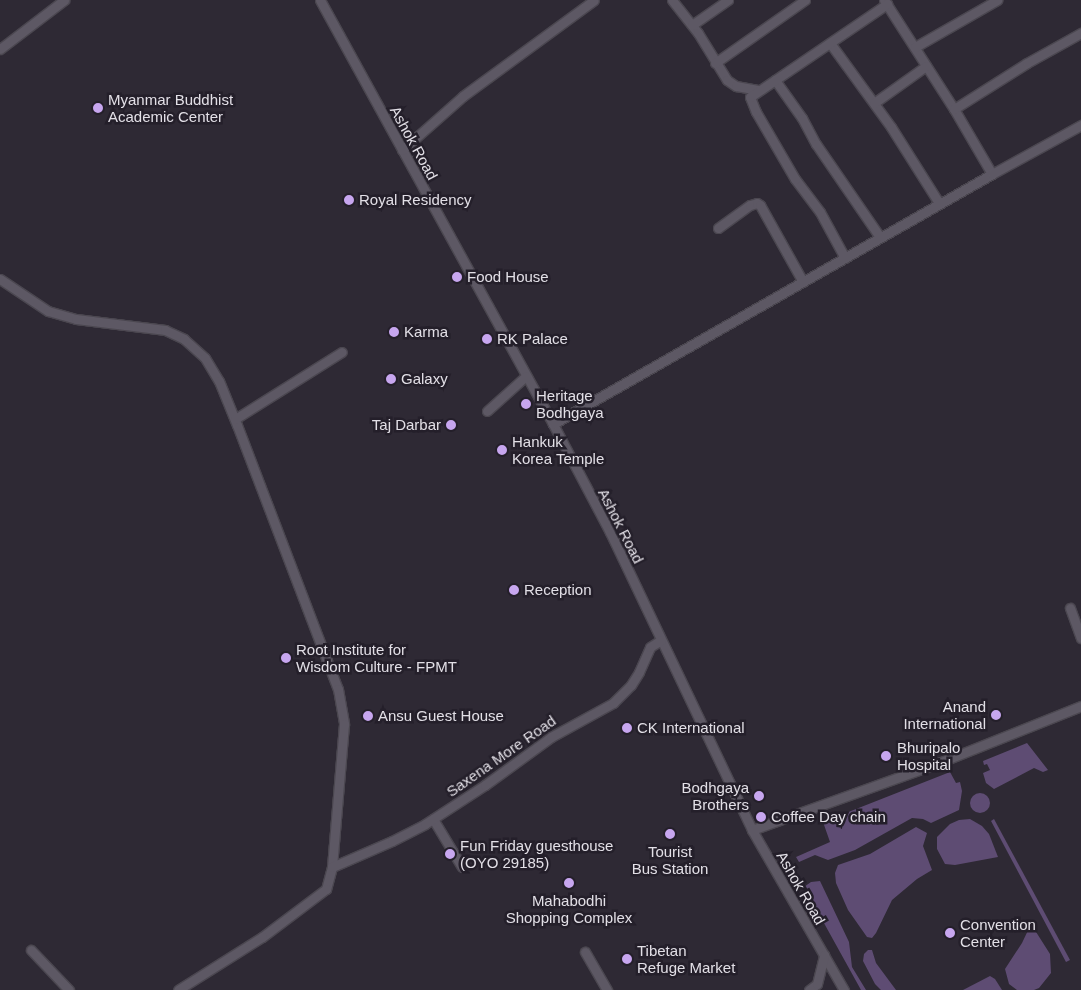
<!DOCTYPE html>
<style>
body{margin:0}
#map{position:relative;width:1081px;height:990px;overflow:hidden;background:#2e2934;font-family:Arial,sans-serif}
div>[style]{position:absolute}
.green>*{inset:0;background:#5e4c73}
.round{border-radius:50%}
.roads{filter:drop-shadow(1px 0 #4b4750) drop-shadow(-1px 0 #4b4750) drop-shadow(0 1px #4b4750) drop-shadow(0 -1px #4b4750)}
.minor>*{height:9px;margin:-4.5px;padding:0 4.5px;transform-origin:4.5px;border-radius:4.5px;background:#5d5864}
.dots>*{width:14px;height:14px;translate:-50% -50%;box-sizing:border-box;border:2px solid #241f2a;border-radius:50%}
span{translate:-50% -50%;white-space:nowrap;text-align:center;line-height:1.15;-webkit-text-stroke:5px #241f2a;paint-order:stroke}
.poi-label{font-size:15px;color:#e2dfe6}
.left{translate:0 -50%;text-align:left}
.right{translate:-100% -50%;text-align:right}
.street-label{font-size:15px;color:#e2dfe6}
</style>
<div id="map">
<div class="green">
<i style="clip-path:polygon(1027px 743px,1048px 770px,1043px 772px,1034px 768px,994px 789px,986px 783px,983px 773px,990px 770px,987px 764px,984px 765px,983px 761px)"></i>
<i style="clip-path:polygon(950px 772px,956px 783px,960px 782px,962px 791px,959px 810px,931px 823px,923px 819px,912px 818px,855px 850px,828px 860px,815px 855px,799px 862px,796px 857px,830px 842px,823px 822px)"></i>
<i class="round" style="left:970px;top:793px;width:20px;height:20px"></i>
<i style="clip-path:polygon(970px 819px,982px 826px,989px 834px,998px 857px,955px 865px,945px 864px,937px 849px,937px 837px,950px 824px,959px 820px)"></i>
<i style="clip-path:polygon(994px 819px,1070px 960px,1066px 962px,991px 821px)"></i>
<i style="clip-path:polygon(916px 827px,927px 833px,923px 846px,932px 870px,917px 879px,892px 900px,876px 933px,872px 938px,867px 937px,848px 910px,836px 883px,835px 873px,838px 865px,870px 854px)"></i>
<i style="clip-path:polygon(820px 881px,849px 942px,852px 967px,866px 990px,861px 990px,804px 887px,811px 882px)"></i>
<i style="clip-path:polygon(1031px 924px,1050px 954px,1051px 973px,1039px 988px,1034px 990px,1017px 990px,1009px 984px,1005px 969px,1022px 943px)"></i>
<i style="clip-path:polygon(868px 950px,872px 950px,876px 963px,896px 990px,881px 990px,875px 984px,863px 961px,864px 954px)"></i>
<i style="clip-path:polygon(990px 976px,995px 979px,1002px 990px,963px 990px)"></i>
</div>
<div class="roads">
<div class="minor">
<i style="left:320px;top:0;width:484px;rotate:61.2deg"></i>
<i style="left:553px;top:424px;width:122px;rotate:62.2deg"></i>
<i style="left:610px;top:532px;width:330px;rotate:64.5deg"></i>
<i style="left:752px;top:830px;width:185px;rotate:60.1deg"></i>
<i style="left:672px;top:0;width:42px;rotate:51.8deg"></i>
<i style="left:698px;top:33px;width:55px;rotate:58.3deg"></i>
<i style="left:727px;top:80px;width:11px;rotate:34deg"></i>
<i style="left:736px;top:86px;width:22px;rotate:10deg"></i>
<i style="left:884px;top:0;width:130px;rotate:57.3deg"></i>
<i style="left:954px;top:109px;width:75px;rotate:59.7deg"></i>
<i style="left:692px;top:25px;width:44px;rotate:-34.8deg"></i>
<i style="left:830px;top:43px;width:104px;rotate:54deg"></i>
<i style="left:891px;top:127px;width:90px;rotate:57.7deg"></i>
<i style="left:915px;top:47px;width:95px;rotate:-29.8deg"></i>
<i style="left:0;top:49px;width:81px;rotate:-37.4deg"></i>
<i style="left:715px;top:63px;width:110px;rotate:-35deg"></i>
<i style="left:775px;top:80px;width:47px;rotate:54.6deg"></i>
<i style="left:802px;top:118px;width:30px;rotate:62deg"></i>
<i style="left:816px;top:144px;width:113px;rotate:55.5deg"></i>
<i style="left:874px;top:103px;width:64px;rotate:-35.4deg"></i>
<i style="left:954px;top:109px;width:86px;rotate:-32.2deg"></i>
<i style="left:1027px;top:63px;width:62px;rotate:-29.1deg"></i>
<i style="left:402px;top:150px;width:81px;rotate:-41.5deg"></i>
<i style="left:463px;top:96px;width:162px;rotate:-36.2deg"></i>
<i style="left:718px;top:228px;width:39px;rotate:-36deg"></i>
<i style="left:750px;top:205px;width:7px;rotate:-16deg"></i>
<i style="left:757px;top:203px;width:4px;rotate:34deg"></i>
<i style="left:760px;top:205px;width:88px;rotate:60.8deg"></i>
<i style="left:845px;top:258px;width:52px;rotate:-118.5deg"></i>
<i style="left:820px;top:212px;width:41px;rotate:-127.1deg"></i>
<i style="left:795px;top:179px;width:78px;rotate:-120.2deg"></i>
<i style="left:756px;top:112px;width:16px;rotate:-112deg"></i>
<i style="left:750px;top:97px;width:166px;rotate:-34.2deg"></i>
<i style="left:0;top:279px;width:58px;rotate:33.7deg"></i>
<i style="left:48px;top:311px;width:29px;rotate:16deg"></i>
<i style="left:76px;top:319px;width:90px;rotate:7deg"></i>
<i style="left:165px;top:330px;width:21px;rotate:25deg"></i>
<i style="left:184px;top:339px;width:28px;rotate:42deg"></i>
<i style="left:205px;top:358px;width:27px;rotate:59deg"></i>
<i style="left:219px;top:381px;width:48px;rotate:67.8deg"></i>
<i style="left:237px;top:425px;width:283px;rotate:69.1deg"></i>
<i style="left:338px;top:689px;width:36px;rotate:80deg"></i>
<i style="left:344px;top:724px;width:144px;rotate:94.8deg"></i>
<i style="left:332px;top:867px;width:23px;rotate:105deg"></i>
<i style="left:326px;top:889px;width:80px;rotate:143.1deg"></i>
<i style="left:262px;top:937px;width:99px;rotate:147.8deg"></i>
<i style="left:487px;top:411px;width:52px;rotate:-41.9deg"></i>
<i style="left:235px;top:419px;width:126px;rotate:-32.1deg"></i>
<i style="left:553px;top:424px;width:505px;rotate:-29.66deg"></i>
<i style="left:992px;top:174px;width:102px;rotate:-28.8deg"></i>
<i style="left:1070px;top:608px;width:32px;rotate:70deg"></i>
<i style="left:433px;top:819px;width:56px;rotate:58.9deg"></i>
<i style="left:752px;top:830px;width:206px;rotate:-19.8deg"></i>
<i style="left:946px;top:760px;width:145px;rotate:-21.8deg"></i>
<i style="left:332px;top:867px;width:65px;rotate:-23.4deg"></i>
<i style="left:392px;top:841px;width:37px;rotate:-27deg"></i>
<i style="left:425px;top:824px;width:72px;rotate:-33deg"></i>
<i style="left:485px;top:785px;width:82px;rotate:-36deg"></i>
<i style="left:551px;top:737px;width:71px;rotate:-28.7deg"></i>
<i style="left:613px;top:703px;width:25px;rotate:-45deg"></i>
<i style="left:631px;top:685px;width:15px;rotate:-58deg"></i>
<i style="left:639px;top:672px;width:27px;rotate:-66deg"></i>
<i style="left:650px;top:647px;width:13px;rotate:-32deg"></i>
<i style="left:31px;top:950px;width:55px;rotate:46.5deg"></i>
<i style="left:585px;top:952px;width:44px;rotate:59.9deg"></i>
<i style="left:809px;top:990px;width:10px;rotate:-37deg"></i>
<i style="left:817px;top:984px;width:30px;rotate:-76deg"></i>
</div>
</div>
<div class="dots">
<i style="left:98px;top:108px;background:#c7a6ef"></i>
<i style="left:349px;top:200px;background:#c7a6ef"></i>
<i style="left:457px;top:277px;background:#c7a6ef"></i>
<i style="left:394px;top:332px;background:#c7a6ef"></i>
<i style="left:487px;top:339px;background:#c7a6ef"></i>
<i style="left:391px;top:379px;background:#c7a6ef"></i>
<i style="left:526px;top:404px;background:#c7a6ef"></i>
<i style="left:451px;top:425px;background:#c7a6ef"></i>
<i style="left:502px;top:450px;background:#c7a6ef"></i>
<i style="left:514px;top:590px;background:#c7a6ef"></i>
<i style="left:286px;top:658px;background:#c7a6ef"></i>
<i style="left:996px;top:715px;background:#c7a6ef"></i>
<i style="left:368px;top:716px;background:#c7a6ef"></i>
<i style="left:627px;top:728px;background:#c7a6ef"></i>
<i style="left:886px;top:756px;background:#c7a6ef"></i>
<i style="left:759px;top:796px;background:#c7a6ef"></i>
<i style="left:761px;top:817px;background:#c7a6ef"></i>
<i style="left:670px;top:834px;background:#c7a6ef"></i>
<i style="left:450px;top:854px;background:#c7a6ef"></i>
<i style="left:569px;top:883px;background:#c7a6ef"></i>
<i style="left:950px;top:933px;background:#c7a6ef"></i>
<i style="left:627px;top:959px;background:#c7a6ef"></i>
</div>
<div class="poi-label">
<span class="left" style="left:108px;top:108px">Myanmar Buddhist<br>Academic Center</span>
<span class="left" style="left:359px;top:200px">Royal Residency</span>
<span class="left" style="left:467px;top:277px">Food House</span>
<span class="left" style="left:404px;top:332px">Karma</span>
<span class="left" style="left:497px;top:339px">RK Palace</span>
<span class="left" style="left:401px;top:379px">Galaxy</span>
<span class="left" style="left:536px;top:404px">Heritage<br>Bodhgaya</span>
<span class="right" style="left:441px;top:425px">Taj Darbar</span>
<span class="left" style="left:512px;top:450px">Hankuk<br>Korea Temple</span>
<span class="left" style="left:524px;top:590px">Reception</span>
<span class="left" style="left:296px;top:658px">Root Institute for<br>Wisdom Culture - FPMT</span>
<span class="right" style="left:986px;top:715px">Anand<br>International</span>
<span class="left" style="left:378px;top:716px">Ansu Guest House</span>
<span class="left" style="left:637px;top:728px">CK International</span>
<span class="left" style="left:897px;top:756px">Bhuripalo<br>Hospital</span>
<span class="right" style="left:749px;top:796px">Bodhgaya<br>Brothers</span>
<span class="left" style="left:771px;top:817px">Coffee Day chain</span>
<span class="left" style="left:460px;top:854px">Fun Friday guesthouse<br>(OYO 29185)</span>
<span style="left:670px;top:860px">Tourist<br>Bus Station</span>
<span style="left:569px;top:909px">Mahabodhi<br>Shopping Complex</span>
<span class="left" style="left:960px;top:933px">Convention<br>Center</span>
<span class="left" style="left:637px;top:959px">Tibetan<br>Refuge Market</span>
</div>
<div class="street-label">
<span style="left:414px;top:143px;rotate:61deg">Ashok Road</span>
<span style="left:621px;top:526px;rotate:63deg">Ashok Road</span>
<span style="left:501px;top:756px;rotate:-35deg">Saxena More Road</span>
<span style="left:801px;top:888px;rotate:60deg">Ashok Road</span>
</div>
</div>
